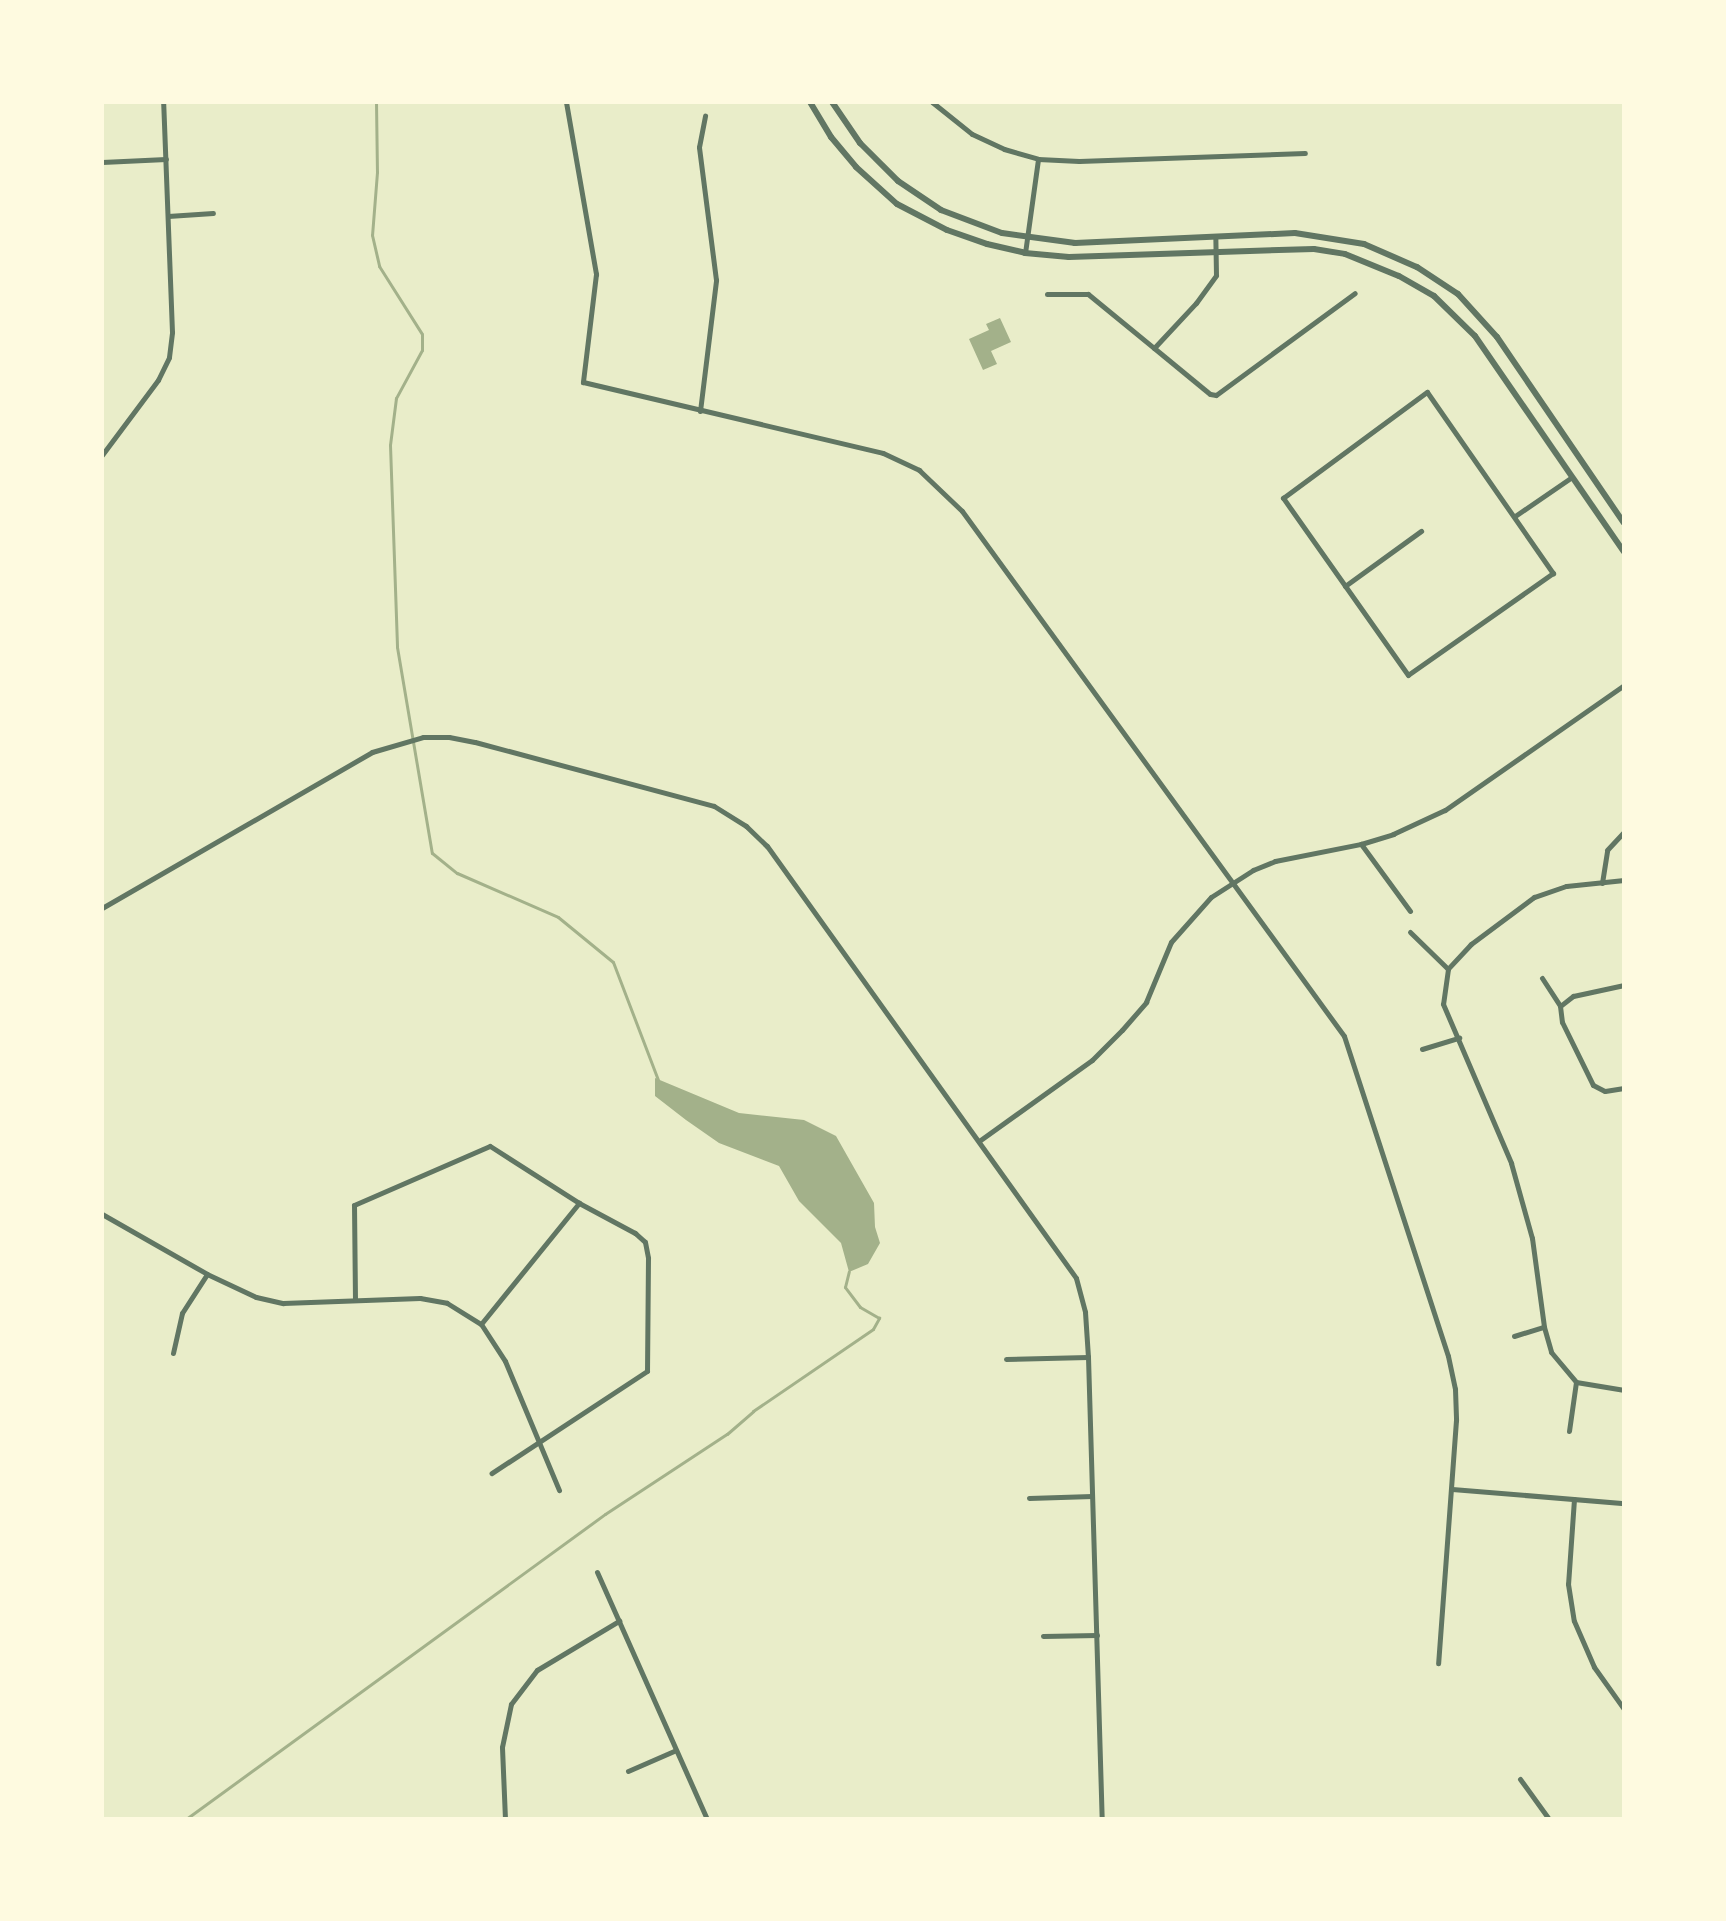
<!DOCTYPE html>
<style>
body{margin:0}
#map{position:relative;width:1726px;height:1921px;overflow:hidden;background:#e9edc9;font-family:"PT Sans Narrow",sans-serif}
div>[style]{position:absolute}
.water>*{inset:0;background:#a3b18a}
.stream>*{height:3px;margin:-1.5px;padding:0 1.5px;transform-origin:1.5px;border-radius:1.5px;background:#a3b18a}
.minor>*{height:5px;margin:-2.5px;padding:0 2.5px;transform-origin:2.5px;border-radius:2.5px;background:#617663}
.tertiary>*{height:6px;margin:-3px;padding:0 3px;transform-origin:3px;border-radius:3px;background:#617663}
span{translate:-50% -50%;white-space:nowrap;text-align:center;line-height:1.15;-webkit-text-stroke:8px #fefae0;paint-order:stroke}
.frame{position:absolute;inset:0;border:104px solid #fefae0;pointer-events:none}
</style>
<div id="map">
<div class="water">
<i style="clip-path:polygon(1000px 318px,1011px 342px,991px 351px,997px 364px,983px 370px,969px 339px,989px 330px,986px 324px)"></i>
<i style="clip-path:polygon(655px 1078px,739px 1113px,804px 1120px,836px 1136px,874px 1203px,875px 1227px,880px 1243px,868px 1264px,849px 1272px,841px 1243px,799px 1201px,779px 1166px,719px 1143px,686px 1120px,655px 1096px)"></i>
</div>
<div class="stream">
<i style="left:376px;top:102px;width:70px;rotate:89.2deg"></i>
<i style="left:377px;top:172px;width:63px;rotate:94.5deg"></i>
<i style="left:372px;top:235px;width:32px;rotate:77deg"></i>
<i style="left:379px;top:266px;width:80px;rotate:57.7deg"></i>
<i style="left:422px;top:334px;width:16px;rotate:90deg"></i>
<i style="left:422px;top:350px;width:55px;rotate:118.4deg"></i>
<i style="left:396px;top:398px;width:47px;rotate:97.3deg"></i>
<i style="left:390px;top:445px;width:202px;rotate:88deg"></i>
<i style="left:397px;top:647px;width:209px;rotate:80.4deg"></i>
<i style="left:432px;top:853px;width:32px;rotate:39deg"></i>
<i style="left:457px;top:873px;width:110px;rotate:23.5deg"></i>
<i style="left:558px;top:917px;width:71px;rotate:39.3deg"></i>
<i style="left:613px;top:962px;width:126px;rotate:69.1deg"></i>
<i style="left:186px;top:1819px;width:518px;rotate:-36.05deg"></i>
<i style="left:605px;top:1514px;width:146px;rotate:-33.3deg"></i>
<i style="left:727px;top:1434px;width:35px;rotate:-41deg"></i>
<i style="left:753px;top:1411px;width:145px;rotate:-34.3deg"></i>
<i style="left:873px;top:1329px;width:13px;rotate:-61deg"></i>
<i style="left:879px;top:1318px;width:22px;rotate:-150deg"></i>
<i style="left:860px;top:1307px;width:25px;rotate:-127deg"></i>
<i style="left:845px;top:1287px;width:16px;rotate:-76deg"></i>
</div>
<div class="minor">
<i style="left:566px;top:102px;width:175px;rotate:80.1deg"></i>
<i style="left:596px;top:274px;width:109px;rotate:96.9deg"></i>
<i style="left:583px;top:382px;width:308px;rotate:13.3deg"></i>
<i style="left:883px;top:453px;width:40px;rotate:25deg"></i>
<i style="left:919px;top:470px;width:59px;rotate:43.6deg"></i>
<i style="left:962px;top:511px;width:649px;rotate:53.96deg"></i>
<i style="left:1344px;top:1036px;width:336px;rotate:72deg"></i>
<i style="left:1448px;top:1356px;width:34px;rotate:78deg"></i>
<i style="left:1455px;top:1389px;width:31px;rotate:88deg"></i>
<i style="left:1456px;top:1420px;width:244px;rotate:94.2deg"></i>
<i style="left:932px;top:102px;width:51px;rotate:38.7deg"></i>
<i style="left:972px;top:134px;width:35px;rotate:25deg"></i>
<i style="left:1004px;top:149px;width:35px;rotate:16deg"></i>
<i style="left:1038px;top:159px;width:41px;rotate:2.8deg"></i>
<i style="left:1079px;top:161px;width:226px;rotate:-2deg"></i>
<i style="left:102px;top:162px;width:64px;rotate:-2.7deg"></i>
<i style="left:168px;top:216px;width:45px;rotate:-3.8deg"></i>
<i style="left:1025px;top:253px;width:95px;rotate:-82.1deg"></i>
<i style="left:1047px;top:294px;width:41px"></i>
<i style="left:1088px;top:294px;width:85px;rotate:39.3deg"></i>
<i style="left:1154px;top:348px;width:62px;rotate:-47deg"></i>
<i style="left:1196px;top:303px;width:34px;rotate:-54deg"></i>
<i style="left:1216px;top:275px;width:39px;rotate:-91deg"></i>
<i style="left:1154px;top:348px;width:72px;rotate:39.4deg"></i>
<i style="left:1210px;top:394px;width:6px;rotate:9deg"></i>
<i style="left:1216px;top:395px;width:172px;rotate:-36.3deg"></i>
<i style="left:1427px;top:392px;width:221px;rotate:55.2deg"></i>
<i style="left:1553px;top:573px;width:177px;rotate:144.9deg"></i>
<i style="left:1408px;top:675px;width:217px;rotate:-125.2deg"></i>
<i style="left:1283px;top:498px;width:179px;rotate:-36.4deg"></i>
<i style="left:700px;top:411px;width:132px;rotate:-83deg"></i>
<i style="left:716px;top:280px;width:134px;rotate:-97.3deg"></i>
<i style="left:699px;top:147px;width:32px;rotate:-79deg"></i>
<i style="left:102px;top:455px;width:94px;rotate:-53.3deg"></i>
<i style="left:158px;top:380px;width:25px;rotate:-64deg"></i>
<i style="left:169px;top:357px;width:25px;rotate:-83deg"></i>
<i style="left:172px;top:332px;width:230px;rotate:-92.2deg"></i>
<i style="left:1515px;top:516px;width:69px;rotate:-34.4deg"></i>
<i style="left:1345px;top:586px;width:94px;rotate:-35.9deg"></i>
<i style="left:1361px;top:844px;width:83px;rotate:53.8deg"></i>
<i style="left:1624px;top:880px;width:58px;rotate:174.1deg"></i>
<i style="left:1566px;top:886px;width:34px;rotate:161deg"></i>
<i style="left:1534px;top:897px;width:79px;rotate:143.3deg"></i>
<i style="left:1471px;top:944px;width:34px;rotate:133deg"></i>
<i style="left:1448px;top:969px;width:35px;rotate:98deg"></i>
<i style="left:1443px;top:1004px;width:173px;rotate:66.8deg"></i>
<i style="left:1511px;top:1163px;width:78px;rotate:74.4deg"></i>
<i style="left:1532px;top:1238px;width:90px;rotate:82.3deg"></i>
<i style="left:1544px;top:1327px;width:26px;rotate:74deg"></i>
<i style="left:1551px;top:1352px;width:39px;rotate:50deg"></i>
<i style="left:1576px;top:1382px;width:49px;rotate:9.5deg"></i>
<i style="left:1602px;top:883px;width:33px;rotate:-81deg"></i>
<i style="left:1607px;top:850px;width:25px;rotate:-47deg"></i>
<i style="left:102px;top:908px;width:312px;rotate:-30deg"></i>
<i style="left:372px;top:752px;width:53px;rotate:-16.4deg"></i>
<i style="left:423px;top:737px;width:26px"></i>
<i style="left:449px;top:737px;width:26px;rotate:11deg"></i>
<i style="left:475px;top:742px;width:247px;rotate:15deg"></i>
<i style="left:714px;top:806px;width:38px;rotate:32deg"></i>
<i style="left:746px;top:826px;width:29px;rotate:44deg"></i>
<i style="left:767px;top:846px;width:531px;rotate:54.42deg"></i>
<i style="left:1076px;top:1278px;width:35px;rotate:75deg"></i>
<i style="left:1085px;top:1312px;width:45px;rotate:86.2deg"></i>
<i style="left:1088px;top:1357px;width:462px;rotate:88.3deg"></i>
<i style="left:1410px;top:932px;width:53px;rotate:44.2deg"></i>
<i style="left:1542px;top:978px;width:33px;rotate:57deg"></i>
<i style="left:1624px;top:985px;width:52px;rotate:167.8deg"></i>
<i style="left:1573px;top:996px;width:16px;rotate:142deg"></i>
<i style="left:1560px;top:1006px;width:16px;rotate:83deg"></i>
<i style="left:1562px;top:1022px;width:70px;rotate:63.8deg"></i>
<i style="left:1593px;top:1085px;width:13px;rotate:27deg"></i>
<i style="left:1605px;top:1091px;width:19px;rotate:-9deg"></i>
<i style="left:1422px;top:1049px;width:39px;rotate:-17deg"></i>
<i style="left:979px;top:1141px;width:139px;rotate:-35.6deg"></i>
<i style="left:1092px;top:1060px;width:42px;rotate:-45deg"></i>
<i style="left:1122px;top:1030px;width:37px;rotate:-49deg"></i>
<i style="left:1146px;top:1002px;width:65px;rotate:-67.4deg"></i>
<i style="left:1171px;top:942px;width:60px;rotate:-48.4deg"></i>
<i style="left:1211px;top:897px;width:50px;rotate:-32.7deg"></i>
<i style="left:1253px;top:870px;width:24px;rotate:-22deg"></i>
<i style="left:1275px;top:861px;width:88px;rotate:-11.2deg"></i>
<i style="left:1361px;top:844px;width:34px;rotate:-17deg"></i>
<i style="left:1393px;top:834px;width:57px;rotate:-24.8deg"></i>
<i style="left:1445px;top:810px;width:218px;rotate:-34.9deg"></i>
<i style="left:102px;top:1214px;width:121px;rotate:29.7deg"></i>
<i style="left:207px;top:1274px;width:54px;rotate:25.1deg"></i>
<i style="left:256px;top:1297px;width:28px;rotate:13deg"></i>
<i style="left:283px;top:1303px;width:137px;rotate:-2.1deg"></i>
<i style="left:420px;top:1298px;width:27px;rotate:10deg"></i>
<i style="left:447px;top:1303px;width:40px;rotate:32deg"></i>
<i style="left:481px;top:1324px;width:44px;rotate:57deg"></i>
<i style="left:505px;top:1361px;width:140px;rotate:67.3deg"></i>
<i style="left:355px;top:1300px;width:95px;rotate:-90.6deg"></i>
<i style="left:354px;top:1205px;width:148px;rotate:-23.5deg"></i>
<i style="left:490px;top:1146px;width:106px;rotate:32.6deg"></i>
<i style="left:579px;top:1203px;width:64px;rotate:28.2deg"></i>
<i style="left:635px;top:1233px;width:13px;rotate:42deg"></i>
<i style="left:645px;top:1242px;width:16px;rotate:79deg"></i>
<i style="left:648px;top:1258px;width:113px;rotate:90.5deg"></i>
<i style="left:647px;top:1371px;width:186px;rotate:146.7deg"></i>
<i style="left:481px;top:1324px;width:156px;rotate:-51deg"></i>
<i style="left:1514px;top:1336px;width:31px;rotate:-17deg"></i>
<i style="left:173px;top:1353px;width:41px;rotate:-77.3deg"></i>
<i style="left:182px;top:1313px;width:46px;rotate:-57.3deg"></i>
<i style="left:1006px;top:1359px;width:82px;rotate:-1.4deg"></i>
<i style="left:1569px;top:1431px;width:49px;rotate:-81.9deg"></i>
<i style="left:1452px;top:1489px;width:173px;rotate:4.7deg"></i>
<i style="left:1029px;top:1498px;width:63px;rotate:-1.8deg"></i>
<i style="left:1574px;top:1499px;width:85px;rotate:94deg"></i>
<i style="left:1568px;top:1584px;width:37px;rotate:81deg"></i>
<i style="left:1574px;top:1621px;width:50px;rotate:66.5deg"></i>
<i style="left:1594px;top:1667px;width:52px;rotate:54.5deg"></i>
<i style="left:597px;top:1572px;width:270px;rotate:66deg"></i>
<i style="left:1043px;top:1636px;width:54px;rotate:-1.1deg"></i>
<i style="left:628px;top:1771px;width:52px;rotate:-23.6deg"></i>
<i style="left:1520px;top:1779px;width:49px;rotate:54.1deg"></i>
<i style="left:505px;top:1819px;width:72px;rotate:-92.4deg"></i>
<i style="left:502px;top:1747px;width:44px;rotate:-78.2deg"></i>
<i style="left:511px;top:1704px;width:43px;rotate:-52.6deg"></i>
<i style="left:537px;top:1670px;width:96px;rotate:-30.9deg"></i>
</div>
<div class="tertiary">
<i style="left:810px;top:102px;width:41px;rotate:59deg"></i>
<i style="left:831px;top:137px;width:39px;rotate:50deg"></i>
<i style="left:856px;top:167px;width:55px;rotate:42.1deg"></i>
<i style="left:897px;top:204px;width:56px;rotate:27.5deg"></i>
<i style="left:947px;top:230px;width:42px;rotate:19.3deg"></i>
<i style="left:987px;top:244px;width:39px;rotate:13deg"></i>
<i style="left:1025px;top:253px;width:44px;rotate:5.2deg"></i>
<i style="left:1069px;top:257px;width:245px;rotate:-1.9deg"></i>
<i style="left:1314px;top:249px;width:31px;rotate:9deg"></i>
<i style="left:1345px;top:254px;width:58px;rotate:22.2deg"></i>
<i style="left:1399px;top:276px;width:40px;rotate:29.7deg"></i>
<i style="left:1434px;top:296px;width:57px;rotate:44.3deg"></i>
<i style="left:1475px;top:336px;width:262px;rotate:55.4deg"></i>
<i style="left:832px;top:102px;width:50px;rotate:55.7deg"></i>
<i style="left:860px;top:143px;width:54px;rotate:45deg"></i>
<i style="left:898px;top:181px;width:52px;rotate:34deg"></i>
<i style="left:941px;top:210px;width:65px;rotate:20.7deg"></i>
<i style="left:1002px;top:233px;width:74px;rotate:7.8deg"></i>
<i style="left:1075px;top:243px;width:220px;rotate:-2.6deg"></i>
<i style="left:1295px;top:233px;width:70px;rotate:9.1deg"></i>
<i style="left:1364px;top:244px;width:58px;rotate:23.5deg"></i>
<i style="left:1417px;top:267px;width:49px;rotate:33.4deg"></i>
<i style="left:1458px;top:294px;width:58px;rotate:47.8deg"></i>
<i style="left:1497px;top:337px;width:225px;rotate:55.7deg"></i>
</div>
<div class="frame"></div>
</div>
